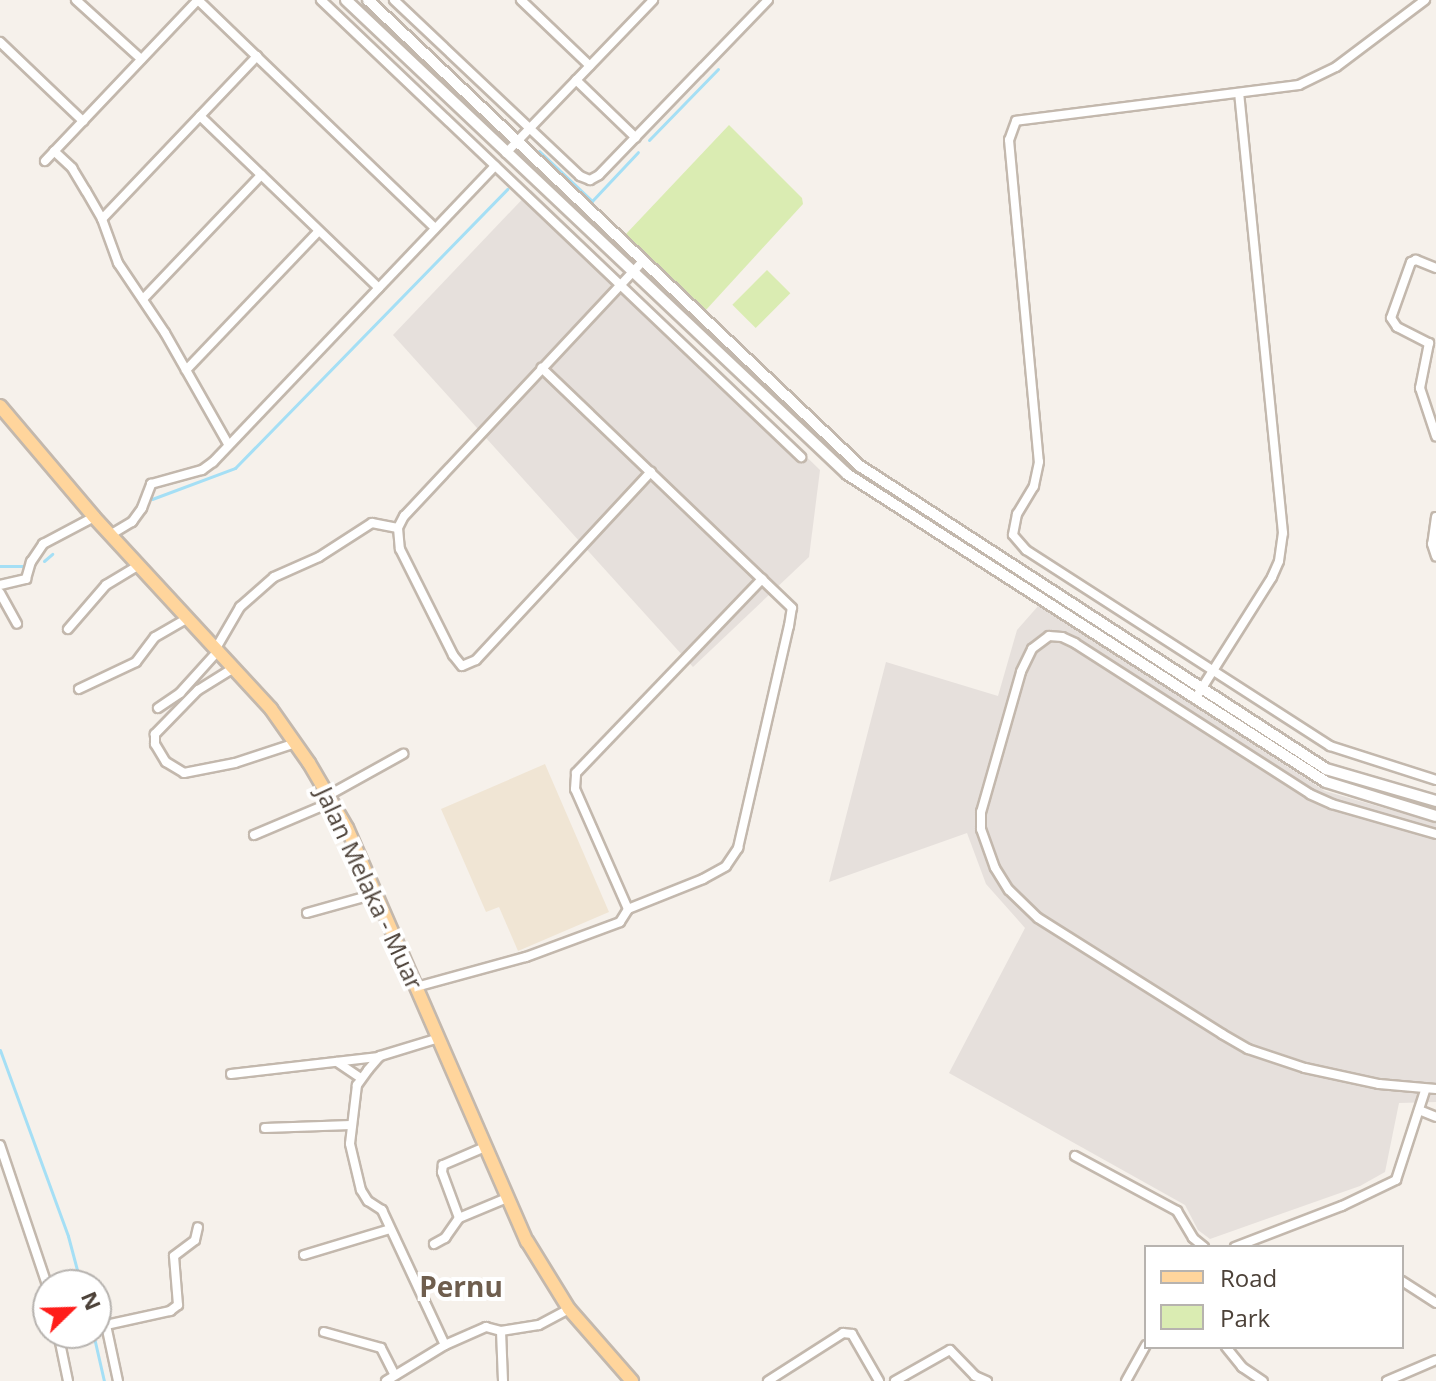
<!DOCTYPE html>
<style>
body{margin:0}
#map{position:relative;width:1436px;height:1381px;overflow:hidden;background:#f6f1eb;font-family:"Open Sans",sans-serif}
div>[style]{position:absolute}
.industrial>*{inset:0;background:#e6e0dc}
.education>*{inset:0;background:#f0e5d4}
.green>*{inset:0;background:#daecb2;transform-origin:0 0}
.stream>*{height:3px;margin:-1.5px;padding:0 1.5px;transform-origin:1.5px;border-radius:1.5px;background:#a5dff5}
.roads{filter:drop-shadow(2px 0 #c3b8ad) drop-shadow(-2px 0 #c3b8ad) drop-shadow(0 2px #c3b8ad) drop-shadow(0 -2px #c3b8ad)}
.minor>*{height:8px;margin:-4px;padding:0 4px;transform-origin:4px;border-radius:4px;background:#fff}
.tertiary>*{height:10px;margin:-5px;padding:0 5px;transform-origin:5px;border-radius:5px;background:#fff}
.primary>*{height:12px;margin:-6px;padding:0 6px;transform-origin:6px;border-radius:6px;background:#ffd59c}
span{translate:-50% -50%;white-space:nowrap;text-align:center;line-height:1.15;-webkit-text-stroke:8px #fff;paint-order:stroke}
.street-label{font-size:24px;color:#4c4138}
.quarter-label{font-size:28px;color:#6f5e4e;font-weight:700}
.legend{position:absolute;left:1144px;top:1245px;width:260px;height:104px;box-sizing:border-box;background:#fff;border:2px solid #b7b3af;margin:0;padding:10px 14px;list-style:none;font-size:24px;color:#4c4138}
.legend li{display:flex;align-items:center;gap:16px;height:40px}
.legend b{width:40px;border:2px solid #b7b3af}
.north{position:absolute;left:32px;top:1269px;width:80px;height:80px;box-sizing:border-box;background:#fff;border:2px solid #b7b3af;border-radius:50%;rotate:67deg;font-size:22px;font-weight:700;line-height:32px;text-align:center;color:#4c4138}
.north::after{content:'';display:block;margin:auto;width:28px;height:36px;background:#ff1d1a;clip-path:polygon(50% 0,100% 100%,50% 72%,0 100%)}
</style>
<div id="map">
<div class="industrial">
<i style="clip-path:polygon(531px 190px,820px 470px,809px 557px,693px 667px,393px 335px)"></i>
<i style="clip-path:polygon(1039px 605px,1325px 791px,1436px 823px,1436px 1102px,1399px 1103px,1385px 1172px,1360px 1186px,1210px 1239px,1198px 1230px,1185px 1205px,949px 1073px,1025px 928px,986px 884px,967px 833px,829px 882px,886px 662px,998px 696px,1017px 630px)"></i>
</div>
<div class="education">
<i style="clip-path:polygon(545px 764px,609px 912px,518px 951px,499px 907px,486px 912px,441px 809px)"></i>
</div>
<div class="green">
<i style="clip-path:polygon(729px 125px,802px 198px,803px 204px,705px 311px,626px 234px)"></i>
<i style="left:767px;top:270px;width:33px;height:49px;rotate:45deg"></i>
</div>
<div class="stream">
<i style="left:649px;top:140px;width:99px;rotate:-45.8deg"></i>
<i style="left:539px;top:151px;width:73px;rotate:43.3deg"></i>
<i style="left:592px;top:201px;width:67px;rotate:-46.8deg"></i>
<i style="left:152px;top:499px;width:89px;rotate:-20.5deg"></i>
<i style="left:235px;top:468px;width:390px;rotate:-45.7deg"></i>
<i style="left:44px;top:561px;width:11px;rotate:-41deg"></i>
<i style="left:0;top:566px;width:25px"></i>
<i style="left:0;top:1050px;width:198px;rotate:69.9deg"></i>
<i style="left:68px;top:1236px;width:51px;rotate:75.1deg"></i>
<i style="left:93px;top:1333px;width:49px;rotate:77.1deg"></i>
</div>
<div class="roads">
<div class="minor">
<i style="left:76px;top:0;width:88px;rotate:42.2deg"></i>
<i style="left:198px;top:0;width:329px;rotate:43.9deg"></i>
<i style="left:321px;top:0;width:663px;rotate:43.59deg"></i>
<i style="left:394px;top:0;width:256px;rotate:43.4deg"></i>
<i style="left:580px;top:176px;width:11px;rotate:22deg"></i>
<i style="left:590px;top:180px;width:10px;rotate:-29deg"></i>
<i style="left:599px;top:175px;width:243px;rotate:-46deg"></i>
<i style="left:521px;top:0;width:95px;rotate:43.7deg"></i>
<i style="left:1425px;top:0;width:111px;rotate:143deg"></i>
<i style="left:1336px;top:67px;width:41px;rotate:154.1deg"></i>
<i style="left:1299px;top:85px;width:285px;rotate:172.8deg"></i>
<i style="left:1016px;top:121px;width:20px;rotate:110deg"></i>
<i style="left:1009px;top:140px;width:323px;rotate:84.7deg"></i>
<i style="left:1039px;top:462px;width:25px;rotate:102deg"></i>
<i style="left:1034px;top:486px;width:33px;rotate:121deg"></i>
<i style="left:1017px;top:514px;width:21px;rotate:101deg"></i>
<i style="left:1013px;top:535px;width:20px;rotate:49deg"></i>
<i style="left:1026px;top:550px;width:362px;rotate:32.8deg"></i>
<i style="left:1330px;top:746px;width:111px;rotate:17.8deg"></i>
<i style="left:0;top:42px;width:115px;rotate:43.6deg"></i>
<i style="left:576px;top:80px;width:83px;rotate:44deg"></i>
<i style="left:200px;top:116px;width:248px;rotate:43.9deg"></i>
<i style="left:54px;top:151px;width:25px;rotate:43deg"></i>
<i style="left:72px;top:168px;width:27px;rotate:59deg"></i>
<i style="left:86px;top:191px;width:32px;rotate:60deg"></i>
<i style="left:102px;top:219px;width:47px;rotate:70deg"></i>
<i style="left:118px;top:263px;width:84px;rotate:56.1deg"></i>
<i style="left:165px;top:333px;width:128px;rotate:60.4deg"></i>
<i style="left:506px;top:153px;width:212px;rotate:-46.1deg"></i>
<i style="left:45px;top:161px;width:222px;rotate:-46.5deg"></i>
<i style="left:102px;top:219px;width:225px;rotate:-46.4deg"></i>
<i style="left:643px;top:261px;width:349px;rotate:133.1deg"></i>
<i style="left:404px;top:516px;width:13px;rotate:117deg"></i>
<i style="left:398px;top:528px;width:21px;rotate:85deg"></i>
<i style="left:400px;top:549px;width:119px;rotate:63.4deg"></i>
<i style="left:453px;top:655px;width:14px;rotate:51deg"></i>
<i style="left:462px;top:666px;width:15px;rotate:-23deg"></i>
<i style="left:476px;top:660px;width:257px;rotate:-47.1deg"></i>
<i style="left:1436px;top:268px;width:22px;rotate:-158deg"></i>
<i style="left:1416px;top:260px;width:5px;rotate:158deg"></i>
<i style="left:1411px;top:262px;width:59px;rotate:109.7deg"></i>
<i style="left:1391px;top:318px;width:11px;rotate:56deg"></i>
<i style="left:1397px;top:327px;width:36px;rotate:27deg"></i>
<i style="left:1429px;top:343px;width:46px;rotate:101.3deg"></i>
<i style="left:1420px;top:388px;width:51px;rotate:71.6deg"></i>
<i style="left:144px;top:298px;width:170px;rotate:-46.4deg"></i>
<i style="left:186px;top:370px;width:192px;rotate:-46.3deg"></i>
<i style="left:1436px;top:517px;width:27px;rotate:98deg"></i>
<i style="left:1432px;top:544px;width:13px;rotate:72deg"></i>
<i style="left:110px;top:535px;width:26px;rotate:-31deg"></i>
<i style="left:132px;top:522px;width:17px;rotate:-54deg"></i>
<i style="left:142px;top:508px;width:26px;rotate:-69deg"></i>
<i style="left:151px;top:484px;width:53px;rotate:-15.4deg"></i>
<i style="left:202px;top:470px;width:14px;rotate:-36deg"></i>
<i style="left:213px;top:462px;width:409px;rotate:-46.4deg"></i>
<i style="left:0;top:585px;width:27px;rotate:-13deg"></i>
<i style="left:26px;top:579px;width:18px;rotate:-74deg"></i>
<i style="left:31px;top:562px;width:22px;rotate:-56deg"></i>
<i style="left:43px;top:544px;width:58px;rotate:-27.9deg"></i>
<i style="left:0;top:593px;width:35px;rotate:61deg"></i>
<i style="left:68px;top:629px;width:58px;rotate:-49.2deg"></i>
<i style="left:106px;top:585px;width:37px;rotate:-31deg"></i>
<i style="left:215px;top:650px;width:50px;rotate:-59.8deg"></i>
<i style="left:240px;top:607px;width:45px;rotate:-41.4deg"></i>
<i style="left:274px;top:577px;width:49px;rotate:-24deg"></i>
<i style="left:319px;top:557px;width:63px;rotate:-32.7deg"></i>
<i style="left:372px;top:523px;width:26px;rotate:11deg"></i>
<i style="left:232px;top:669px;width:40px;rotate:148deg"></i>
<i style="left:198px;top:690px;width:62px;rotate:134.3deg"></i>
<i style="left:155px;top:734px;width:10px;rotate:90deg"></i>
<i style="left:155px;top:744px;width:21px;rotate:59deg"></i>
<i style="left:166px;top:762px;width:21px;rotate:31deg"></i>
<i style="left:184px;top:773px;width:52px;rotate:-11.1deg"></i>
<i style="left:235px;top:763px;width:64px;rotate:-18.2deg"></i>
<i style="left:79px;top:689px;width:63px;rotate:-25.3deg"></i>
<i style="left:136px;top:662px;width:31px;rotate:-53deg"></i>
<i style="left:155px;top:637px;width:36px;rotate:-30deg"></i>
<i style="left:1195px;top:699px;width:144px;rotate:-57.7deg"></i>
<i style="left:1272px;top:577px;width:17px;rotate:-66deg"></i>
<i style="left:1279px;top:561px;width:28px;rotate:-82deg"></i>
<i style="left:1283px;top:533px;width:441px;rotate:-95.7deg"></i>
<i style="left:158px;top:708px;width:27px;rotate:-34deg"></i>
<i style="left:180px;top:693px;width:55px;rotate:-47.9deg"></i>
<i style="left:329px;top:795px;width:85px;rotate:-29deg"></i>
<i style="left:1436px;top:834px;width:108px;rotate:-163.9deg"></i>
<i style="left:1332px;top:804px;width:24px;rotate:-156deg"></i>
<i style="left:1310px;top:794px;width:279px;rotate:-147.3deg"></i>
<i style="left:1075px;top:643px;width:14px;rotate:-155deg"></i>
<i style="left:1062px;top:637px;width:13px;rotate:-176deg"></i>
<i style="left:1049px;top:636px;width:21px;rotate:143deg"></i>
<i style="left:1032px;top:649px;width:25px;rotate:116deg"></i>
<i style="left:1021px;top:672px;width:146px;rotate:105.9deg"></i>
<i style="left:981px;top:812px;width:17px;rotate:90deg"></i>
<i style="left:981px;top:829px;width:41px;rotate:70.3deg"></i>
<i style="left:995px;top:868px;width:26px;rotate:58deg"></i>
<i style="left:1009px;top:890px;width:40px;rotate:44deg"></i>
<i style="left:1038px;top:918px;width:218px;rotate:32.2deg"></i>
<i style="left:1222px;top:1034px;width:30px;rotate:30deg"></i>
<i style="left:1248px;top:1049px;width:60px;rotate:18.4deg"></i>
<i style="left:1305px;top:1068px;width:76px;rotate:12.2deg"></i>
<i style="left:1379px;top:1084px;width:57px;rotate:5deg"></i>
<i style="left:254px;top:835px;width:85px;rotate:-22.9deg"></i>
<i style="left:628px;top:909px;width:131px;rotate:-113.8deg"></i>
<i style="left:575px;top:789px;width:16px;rotate:-86deg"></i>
<i style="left:576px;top:773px;width:269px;rotate:-46.2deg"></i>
<i style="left:307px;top:913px;width:71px;rotate:-15.6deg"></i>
<i style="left:416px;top:987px;width:114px;rotate:-15.3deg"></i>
<i style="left:526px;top:957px;width:100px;rotate:-20.4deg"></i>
<i style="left:620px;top:922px;width:15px;rotate:-58deg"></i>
<i style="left:628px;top:909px;width:81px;rotate:-21.8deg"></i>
<i style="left:703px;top:879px;width:26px;rotate:-29deg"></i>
<i style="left:726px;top:866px;width:22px;rotate:-56deg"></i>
<i style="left:738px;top:848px;width:228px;rotate:-77.1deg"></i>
<i style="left:789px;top:626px;width:18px;rotate:-81deg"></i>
<i style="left:792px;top:608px;width:347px;rotate:-136.2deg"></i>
<i style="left:439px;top:1038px;width:62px;rotate:163deg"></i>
<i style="left:380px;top:1056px;width:18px;rotate:131deg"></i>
<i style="left:368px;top:1070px;width:19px;rotate:126deg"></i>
<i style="left:357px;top:1085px;width:59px;rotate:96.8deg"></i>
<i style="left:350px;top:1144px;width:47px;rotate:76.6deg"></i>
<i style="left:361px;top:1190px;width:13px;rotate:58deg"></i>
<i style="left:368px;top:1201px;width:17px;rotate:33deg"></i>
<i style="left:382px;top:1210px;width:149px;rotate:65deg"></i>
<i style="left:337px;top:1062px;width:29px;rotate:34deg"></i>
<i style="left:231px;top:1074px;width:149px;rotate:-6.6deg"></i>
<i style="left:1419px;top:1110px;width:18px;rotate:22deg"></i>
<i style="left:265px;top:1128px;width:86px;rotate:-2deg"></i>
<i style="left:0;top:1145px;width:151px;rotate:71.4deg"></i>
<i style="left:485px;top:1147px;width:46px;rotate:156.8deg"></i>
<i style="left:443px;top:1165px;width:7px;rotate:98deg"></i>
<i style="left:442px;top:1172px;width:49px;rotate:69.7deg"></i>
<i style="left:459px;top:1218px;width:52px;rotate:-22.6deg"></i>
<i style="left:1075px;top:1156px;width:116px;rotate:28.3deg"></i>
<i style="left:1177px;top:1211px;width:31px;rotate:59deg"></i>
<i style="left:1193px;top:1238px;width:14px;rotate:39deg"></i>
<i style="left:434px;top:1244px;width:13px;rotate:-29deg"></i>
<i style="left:445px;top:1238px;width:24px;rotate:-55deg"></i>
<i style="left:1235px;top:1247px;width:115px;rotate:-21deg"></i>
<i style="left:1342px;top:1206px;width:60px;rotate:-25.7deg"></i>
<i style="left:1396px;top:1180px;width:94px;rotate:-72deg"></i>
<i style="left:304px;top:1255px;width:90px;rotate:-16.8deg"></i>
<i style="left:1402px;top:1281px;width:40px;rotate:32.9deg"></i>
<i style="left:501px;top:1331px;width:50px;rotate:87.7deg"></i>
<i style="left:324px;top:1332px;width:59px;rotate:15.7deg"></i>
<i style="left:381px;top:1348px;width:29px;rotate:63deg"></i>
<i style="left:58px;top:1333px;width:49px;rotate:78.2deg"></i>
<i style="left:1226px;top:1347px;width:26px;rotate:51deg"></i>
<i style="left:1242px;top:1367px;width:25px;rotate:34deg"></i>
<i style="left:118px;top:1381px;width:57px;rotate:-102.1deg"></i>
<i style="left:106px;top:1325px;width:66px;rotate:-12.3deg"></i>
<i style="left:170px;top:1311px;width:10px;rotate:-37deg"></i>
<i style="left:178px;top:1305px;width:49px;rotate:-94.7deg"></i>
<i style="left:174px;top:1256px;width:26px;rotate:-37deg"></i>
<i style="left:195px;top:1240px;width:13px;rotate:-77deg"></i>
<i style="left:386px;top:1381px;width:69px;rotate:-31.4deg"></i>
<i style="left:445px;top:1345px;width:45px;rotate:-23.7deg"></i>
<i style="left:486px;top:1327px;width:16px;rotate:15deg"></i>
<i style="left:501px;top:1331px;width:38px;rotate:-9deg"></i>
<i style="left:539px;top:1325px;width:34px;rotate:-28deg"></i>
<i style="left:768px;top:1381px;width:89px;rotate:-32.6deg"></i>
<i style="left:843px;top:1333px;width:9px;rotate:6deg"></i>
<i style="left:852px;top:1334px;width:54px;rotate:60.1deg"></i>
<i style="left:895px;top:1381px;width:63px;rotate:-29.4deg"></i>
<i style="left:950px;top:1350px;width:36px;rotate:46deg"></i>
<i style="left:975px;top:1376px;width:13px;rotate:23deg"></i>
<i style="left:1126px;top:1381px;width:41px;rotate:-60.9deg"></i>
<i style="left:1387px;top:1381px;width:53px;rotate:-23.2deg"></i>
</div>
<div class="tertiary">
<i style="left:346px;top:0;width:690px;rotate:43.41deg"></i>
<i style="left:847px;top:474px;width:569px;rotate:32.74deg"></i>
<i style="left:1326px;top:782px;width:115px;rotate:17.2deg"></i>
<i style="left:368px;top:0;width:678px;rotate:43.45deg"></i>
<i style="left:860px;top:466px;width:556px;rotate:33.03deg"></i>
<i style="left:1326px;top:769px;width:115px;rotate:16.2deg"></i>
</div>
<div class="primary">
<i style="left:0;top:406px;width:145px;rotate:49.7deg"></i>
<i style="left:94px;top:517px;width:261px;rotate:47.3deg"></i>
<i style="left:271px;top:709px;width:66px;rotate:54.9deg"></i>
<i style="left:309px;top:763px;width:75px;rotate:59.7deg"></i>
<i style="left:347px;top:828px;width:451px;rotate:66.5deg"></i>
<i style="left:527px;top:1241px;width:80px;rotate:58.3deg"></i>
<i style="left:569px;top:1309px;width:96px;rotate:48.8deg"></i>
</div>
</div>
<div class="street-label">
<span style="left:370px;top:888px;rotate:65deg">Jalan Melaka - Muar</span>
</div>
<div class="quarter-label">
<span style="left:461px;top:1286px">Pernu</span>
</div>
<ul class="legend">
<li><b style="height:10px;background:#ffd59c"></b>Road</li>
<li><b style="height:22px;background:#daecb2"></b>Park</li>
</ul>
<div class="north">N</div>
</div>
